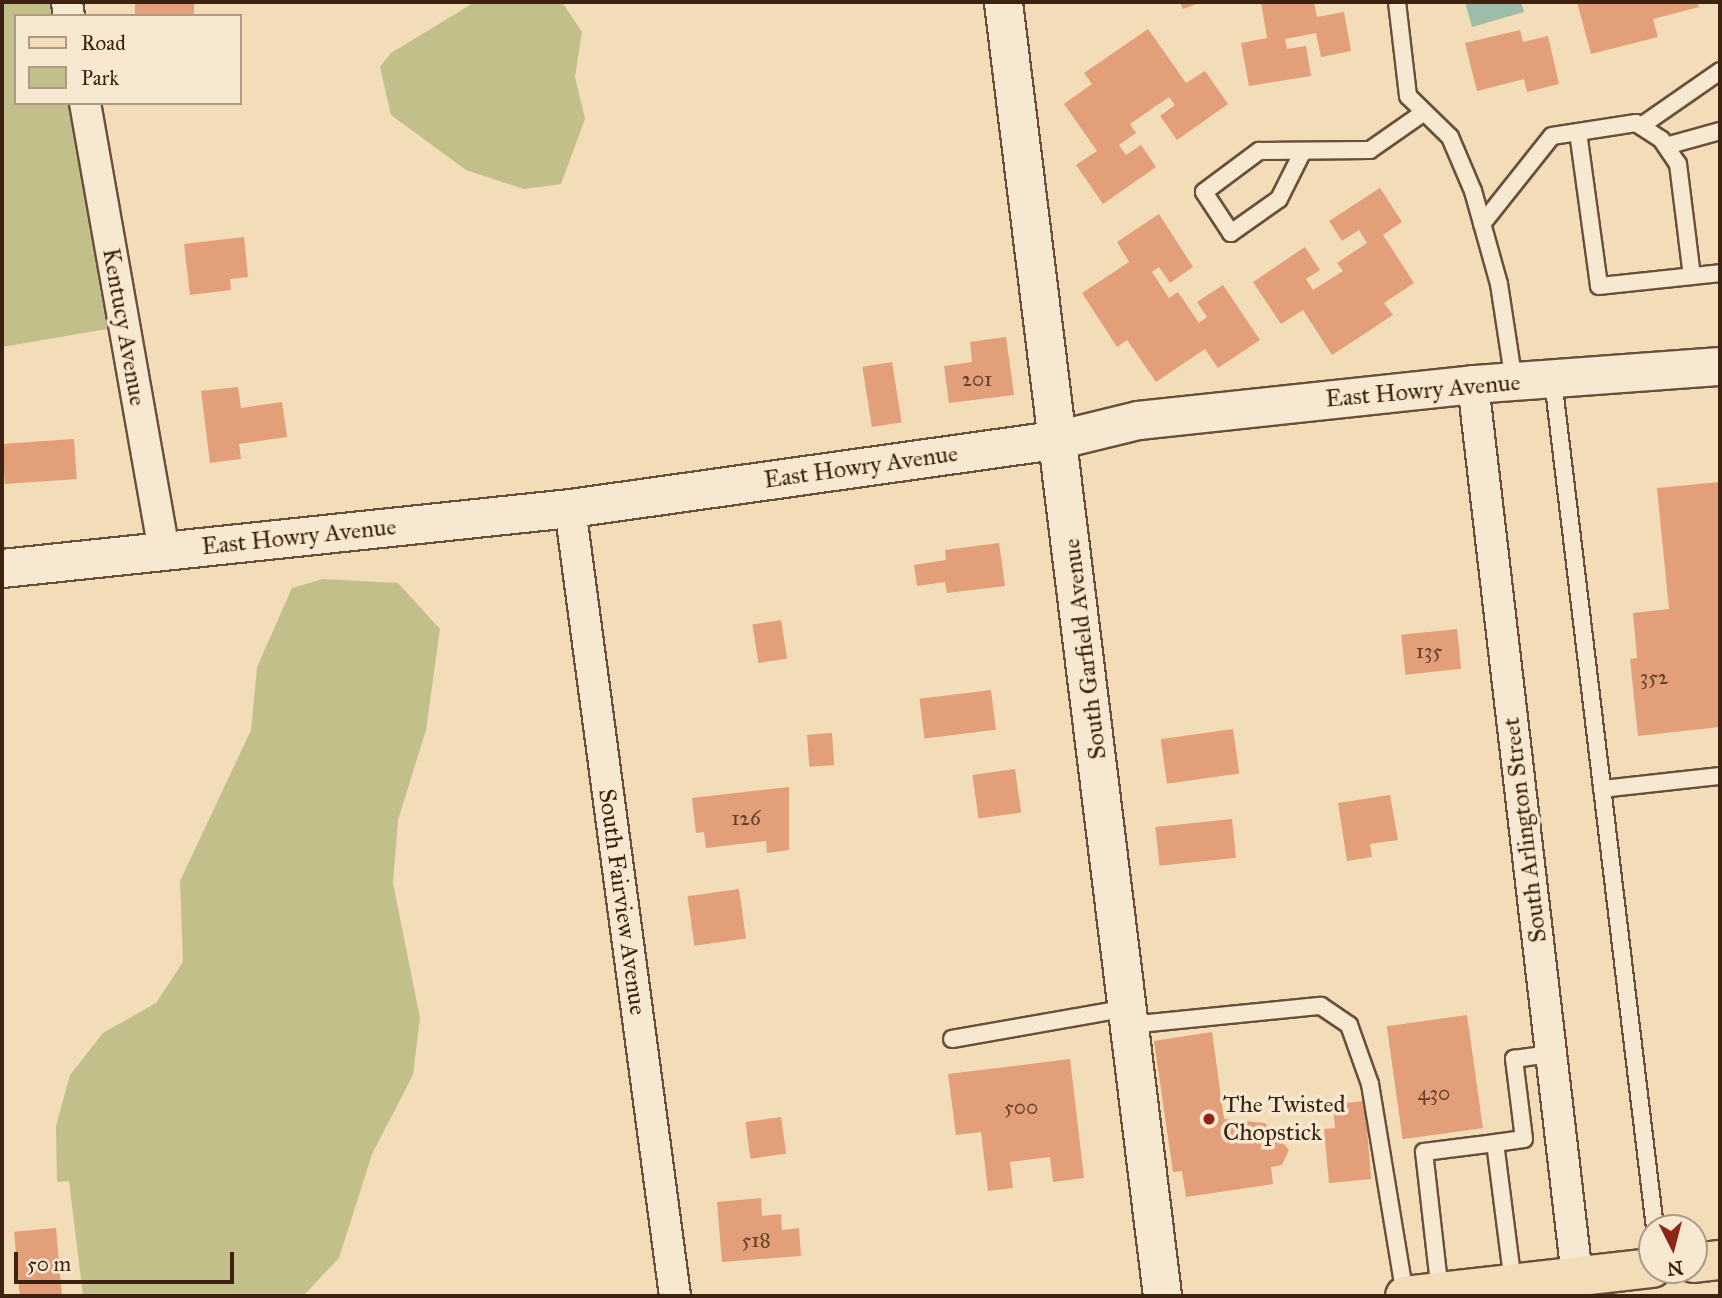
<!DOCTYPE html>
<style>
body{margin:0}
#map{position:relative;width:1722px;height:1298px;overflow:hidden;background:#f2ddb8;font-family:"IM FELL Great Primer",serif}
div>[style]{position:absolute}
.green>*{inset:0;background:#c2bf8a}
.water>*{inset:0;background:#9cbdaa}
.building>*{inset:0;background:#e39e7a;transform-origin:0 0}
.roads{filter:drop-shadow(2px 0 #6a503b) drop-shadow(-2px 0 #6a503b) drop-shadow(0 2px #6a503b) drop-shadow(0 -2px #6a503b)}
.service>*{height:16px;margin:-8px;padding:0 8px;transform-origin:8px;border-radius:8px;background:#f7e9d1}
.minor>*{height:30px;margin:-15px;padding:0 15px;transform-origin:15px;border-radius:15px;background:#f7e9d1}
.tertiary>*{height:37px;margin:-18.5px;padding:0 18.5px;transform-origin:18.5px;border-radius:18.5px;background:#f7e9d1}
.primary>*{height:38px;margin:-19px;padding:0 19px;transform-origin:19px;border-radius:19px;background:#f2ddb8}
.dots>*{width:19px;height:19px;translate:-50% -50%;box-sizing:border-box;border:4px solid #f7e9d1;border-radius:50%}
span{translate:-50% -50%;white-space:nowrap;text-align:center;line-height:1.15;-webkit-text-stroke:7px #f7e9d1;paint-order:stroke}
.number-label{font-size:21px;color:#66402b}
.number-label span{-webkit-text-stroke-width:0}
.street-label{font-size:24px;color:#3d2111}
.poi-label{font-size:24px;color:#3d2111}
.left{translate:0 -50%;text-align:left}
.frame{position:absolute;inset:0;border:4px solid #3d2111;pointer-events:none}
.legend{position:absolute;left:14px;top:14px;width:228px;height:91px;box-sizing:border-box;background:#f7e9d1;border:2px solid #ad9984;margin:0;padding:9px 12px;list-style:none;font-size:21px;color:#3d2111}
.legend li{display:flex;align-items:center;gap:14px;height:35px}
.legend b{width:35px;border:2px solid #ad9984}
.north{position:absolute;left:1638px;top:1214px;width:70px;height:70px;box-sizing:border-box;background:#f7e9d1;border:2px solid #ad9984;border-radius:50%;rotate:174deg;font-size:19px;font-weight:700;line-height:28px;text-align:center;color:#3d2111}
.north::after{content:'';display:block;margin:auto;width:24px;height:32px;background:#8f2418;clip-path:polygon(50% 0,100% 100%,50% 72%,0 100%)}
.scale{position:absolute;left:14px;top:1252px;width:220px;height:32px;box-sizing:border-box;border:4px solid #3d2111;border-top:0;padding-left:9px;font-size:21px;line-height:24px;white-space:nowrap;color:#3d2111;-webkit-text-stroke:5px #f7e9d1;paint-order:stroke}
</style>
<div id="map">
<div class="green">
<i style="clip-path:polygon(2px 2px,50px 2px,52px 16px,16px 16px,16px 103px,68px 103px,107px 329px,2px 347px)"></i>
<i style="clip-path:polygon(475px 2px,562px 2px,582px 32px,575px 77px,585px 119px,561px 184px,524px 189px,466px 170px,391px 115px,380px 67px,391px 53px)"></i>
<i style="clip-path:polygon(323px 579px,398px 583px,440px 629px,426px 730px,398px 820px,393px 883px,420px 1018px,413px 1075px,372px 1154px,339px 1258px,303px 1296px,83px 1296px,69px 1181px,57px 1182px,56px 1126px,70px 1075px,103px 1033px,156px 1003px,183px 962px,180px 881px,251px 730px,257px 667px,292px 588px)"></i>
</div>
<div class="water">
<i style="clip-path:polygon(1465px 2px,1521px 2px,1524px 12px,1472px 27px)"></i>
</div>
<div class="building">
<i style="left:135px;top:2px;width:59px;height:14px"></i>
<i style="clip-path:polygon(1180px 2px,1202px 2px,1183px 9px)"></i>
<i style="clip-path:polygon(1261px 2px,1314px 2px,1317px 17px,1344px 12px,1351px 51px,1321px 57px,1316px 33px,1285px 39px,1287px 49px,1306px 46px,1311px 76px,1249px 86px,1241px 43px,1267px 38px)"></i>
<i style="clip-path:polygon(1577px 2px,1697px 2px,1699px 7px,1653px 19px,1658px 37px,1591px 54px)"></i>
<i style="clip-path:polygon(1148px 29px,1186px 83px,1205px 71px,1228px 104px,1177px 140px,1160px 116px,1175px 105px,1169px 97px,1130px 124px,1136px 133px,1119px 145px,1126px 155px,1141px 145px,1156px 167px,1103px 204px,1076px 165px,1097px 151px,1064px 104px,1092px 84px,1084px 73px)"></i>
<i style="clip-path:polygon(1520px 30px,1523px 42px,1548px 36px,1559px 84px,1527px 92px,1524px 79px,1477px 91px,1465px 43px)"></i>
<i style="clip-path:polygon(1380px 188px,1402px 222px,1383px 235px,1414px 283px,1384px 303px,1393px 315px,1332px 355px,1303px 310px,1281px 324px,1253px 282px,1305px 247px,1320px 270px,1306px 279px,1313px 290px,1343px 271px,1337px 263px,1367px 243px,1359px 230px,1342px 241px,1329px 221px)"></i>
<i style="clip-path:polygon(1159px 214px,1193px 267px,1170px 283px,1159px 267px,1152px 272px,1169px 298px,1178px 292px,1199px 323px,1207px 317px,1197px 302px,1223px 285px,1260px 340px,1218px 368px,1205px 349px,1156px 382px,1127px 340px,1117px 347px,1082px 293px,1129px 262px,1117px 242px)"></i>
<i style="clip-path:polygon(244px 237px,248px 277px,230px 279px,231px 290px,190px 295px,184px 244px)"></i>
<i style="clip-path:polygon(1006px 337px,1014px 395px,949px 403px,944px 366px,972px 362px,970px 342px)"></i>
<i style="left:892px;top:362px;width:61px;height:30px;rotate:81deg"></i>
<i style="clip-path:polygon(238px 387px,241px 408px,282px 402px,287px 437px,239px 444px,241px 459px,210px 463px,201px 391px)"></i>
<i style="left:74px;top:439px;width:40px;height:72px;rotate:86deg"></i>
<i style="clip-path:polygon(1720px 482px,1720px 727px,1638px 736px,1630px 659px,1637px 658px,1633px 613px,1669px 609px,1657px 488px)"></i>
<i style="clip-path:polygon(999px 543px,1005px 586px,947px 593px,945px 582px,917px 586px,914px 565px,946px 560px,945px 550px)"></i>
<i style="left:781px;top:620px;width:39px;height:29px;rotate:81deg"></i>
<i style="left:1457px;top:629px;width:40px;height:56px;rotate:84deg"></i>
<i style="left:991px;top:690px;width:40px;height:72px;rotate:83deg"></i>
<i style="left:1233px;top:729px;width:45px;height:73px;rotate:82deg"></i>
<i style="left:832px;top:733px;width:32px;height:25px;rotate:86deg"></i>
<i style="left:1015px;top:769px;width:44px;height:43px;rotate:82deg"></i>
<i style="clip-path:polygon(789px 787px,789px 850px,767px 853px,766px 841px,706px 848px,704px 832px,696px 833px,692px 798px)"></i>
<i style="clip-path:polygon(1390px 795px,1398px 840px,1370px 844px,1372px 857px,1347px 861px,1338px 803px)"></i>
<i style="left:1232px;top:819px;width:39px;height:77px;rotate:84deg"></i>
<i style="left:739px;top:889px;width:50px;height:52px;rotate:82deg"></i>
<i style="left:1467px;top:1015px;width:114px;height:81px;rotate:82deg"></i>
<i style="clip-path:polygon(1212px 1032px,1224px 1119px,1265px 1123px,1289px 1150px,1282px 1165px,1271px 1167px,1273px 1184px,1186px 1197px,1182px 1171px,1173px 1172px,1154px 1041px)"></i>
<i style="clip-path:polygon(1070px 1059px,1084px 1178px,1053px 1182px,1050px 1157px,1010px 1162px,1013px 1188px,988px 1191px,981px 1132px,956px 1135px,948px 1074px)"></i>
<i style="clip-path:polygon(1365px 1101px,1371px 1179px,1329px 1183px,1324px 1129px,1335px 1128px,1333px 1104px)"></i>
<i style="left:781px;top:1117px;width:37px;height:36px;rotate:82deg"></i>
<i style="clip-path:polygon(761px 1198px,762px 1216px,781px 1214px,782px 1230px,799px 1228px,801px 1256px,722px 1262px,717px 1202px)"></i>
<i style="left:56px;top:1228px;width:68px;height:42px;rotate:85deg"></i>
</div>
<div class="roads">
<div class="service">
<i style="left:1397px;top:2px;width:95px;rotate:83.3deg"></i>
<i style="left:1408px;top:96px;width:59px;rotate:44.3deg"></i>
<i style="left:1450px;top:137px;width:59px;rotate:66.9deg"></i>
<i style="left:1473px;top:191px;width:97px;rotate:74.4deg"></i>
<i style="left:1499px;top:284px;width:99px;rotate:81.3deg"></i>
<i style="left:1641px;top:126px;width:96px;rotate:-34.8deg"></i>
<i style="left:1578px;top:132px;width:155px;rotate:82.2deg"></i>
<i style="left:1599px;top:286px;width:122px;rotate:-6.1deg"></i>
<i style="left:1666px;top:146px;width:56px;rotate:-15.5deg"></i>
<i style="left:1303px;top:151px;width:54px;rotate:116.6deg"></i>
<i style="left:1279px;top:199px;width:59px;rotate:144.7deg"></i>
<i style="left:1231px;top:233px;width:49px;rotate:-123.4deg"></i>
<i style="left:1204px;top:192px;width:69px;rotate:-36.7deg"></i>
<i style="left:1259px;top:151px;width:111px;rotate:-0.5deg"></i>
<i style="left:1370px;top:150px;width:65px;rotate:-34.9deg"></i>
<i style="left:1482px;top:224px;width:112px;rotate:-51.5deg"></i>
<i style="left:1552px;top:136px;width:85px;rotate:-8.8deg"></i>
<i style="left:1636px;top:123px;width:30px;rotate:33deg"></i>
<i style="left:1661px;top:139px;width:30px;rotate:56deg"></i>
<i style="left:1678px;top:164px;width:113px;rotate:82.9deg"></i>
<i style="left:1553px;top:380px;width:854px;rotate:83.14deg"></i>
<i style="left:1602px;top:789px;width:119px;rotate:-6.3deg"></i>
<i style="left:1129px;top:1025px;width:193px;rotate:-5.7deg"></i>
<i style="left:1321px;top:1006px;width:34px;rotate:34deg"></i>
<i style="left:1349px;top:1025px;width:63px;rotate:70.4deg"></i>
<i style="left:1370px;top:1084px;width:215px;rotate:80.6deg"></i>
<i style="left:952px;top:1039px;width:178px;rotate:-10deg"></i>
<i style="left:1513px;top:1283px;width:141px;rotate:-97.3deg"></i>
<i style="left:1495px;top:1143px;width:29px;rotate:-8deg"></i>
<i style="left:1524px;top:1139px;width:81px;rotate:-97.1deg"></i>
<i style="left:1514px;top:1059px;width:37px;rotate:-8deg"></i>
<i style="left:1440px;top:1292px;width:141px;rotate:-96.5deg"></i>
<i style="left:1424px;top:1152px;width:72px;rotate:-7.2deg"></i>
</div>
<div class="minor">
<i style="left:67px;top:2px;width:14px;rotate:82deg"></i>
<i style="left:85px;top:103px;width:456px;rotate:80deg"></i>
<i style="left:1473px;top:384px;width:898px;rotate:83.35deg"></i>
<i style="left:570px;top:508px;width:795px;rotate:82.41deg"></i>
</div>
<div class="tertiary">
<i style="left:1003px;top:2px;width:1304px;rotate:82.99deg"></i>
<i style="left:2px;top:568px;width:571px;rotate:-6.03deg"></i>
<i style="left:570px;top:508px;width:495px;rotate:-8deg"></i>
<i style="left:1060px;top:439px;width:80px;rotate:-13.7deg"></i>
<i style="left:1138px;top:420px;width:337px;rotate:-6.1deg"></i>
<i style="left:1473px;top:384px;width:248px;rotate:-4.2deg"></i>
</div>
<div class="primary">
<i style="left:1694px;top:1263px;width:26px;rotate:-7deg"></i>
<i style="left:1405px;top:1296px;width:249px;rotate:-6.5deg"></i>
</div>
</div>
<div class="dots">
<i style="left:1209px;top:1119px;background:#8f2418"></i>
</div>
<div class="number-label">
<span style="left:977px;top:379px">201</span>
<span style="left:1429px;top:651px">135</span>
<span style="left:1654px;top:677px">352</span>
<span style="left:746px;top:818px">126</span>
<span style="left:1434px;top:1093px">430</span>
<span style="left:1021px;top:1107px">500</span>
<span style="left:756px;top:1240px">518</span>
</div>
<div class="street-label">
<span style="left:124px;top:327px;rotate:80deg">Kentucy Avenue</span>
<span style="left:1423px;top:391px;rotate:-5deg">East Howry Avenue</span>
<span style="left:861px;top:467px;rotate:-8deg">East Howry Avenue</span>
<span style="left:299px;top:537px;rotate:-6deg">East Howry Avenue</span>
<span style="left:1085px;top:649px;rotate:-97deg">South Garfield Avenue</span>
<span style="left:1525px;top:830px;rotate:-97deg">South Arlington Street</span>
<span style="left:622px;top:902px;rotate:82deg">South Fairview Avenue</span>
</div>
<div class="poi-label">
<span class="left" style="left:1223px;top:1119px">The Twisted<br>Chopstick</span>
</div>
<div class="frame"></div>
<ul class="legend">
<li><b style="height:9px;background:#f2ddb8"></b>Road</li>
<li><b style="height:19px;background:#c2bf8a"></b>Park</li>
</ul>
<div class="north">N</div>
<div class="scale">50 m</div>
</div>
